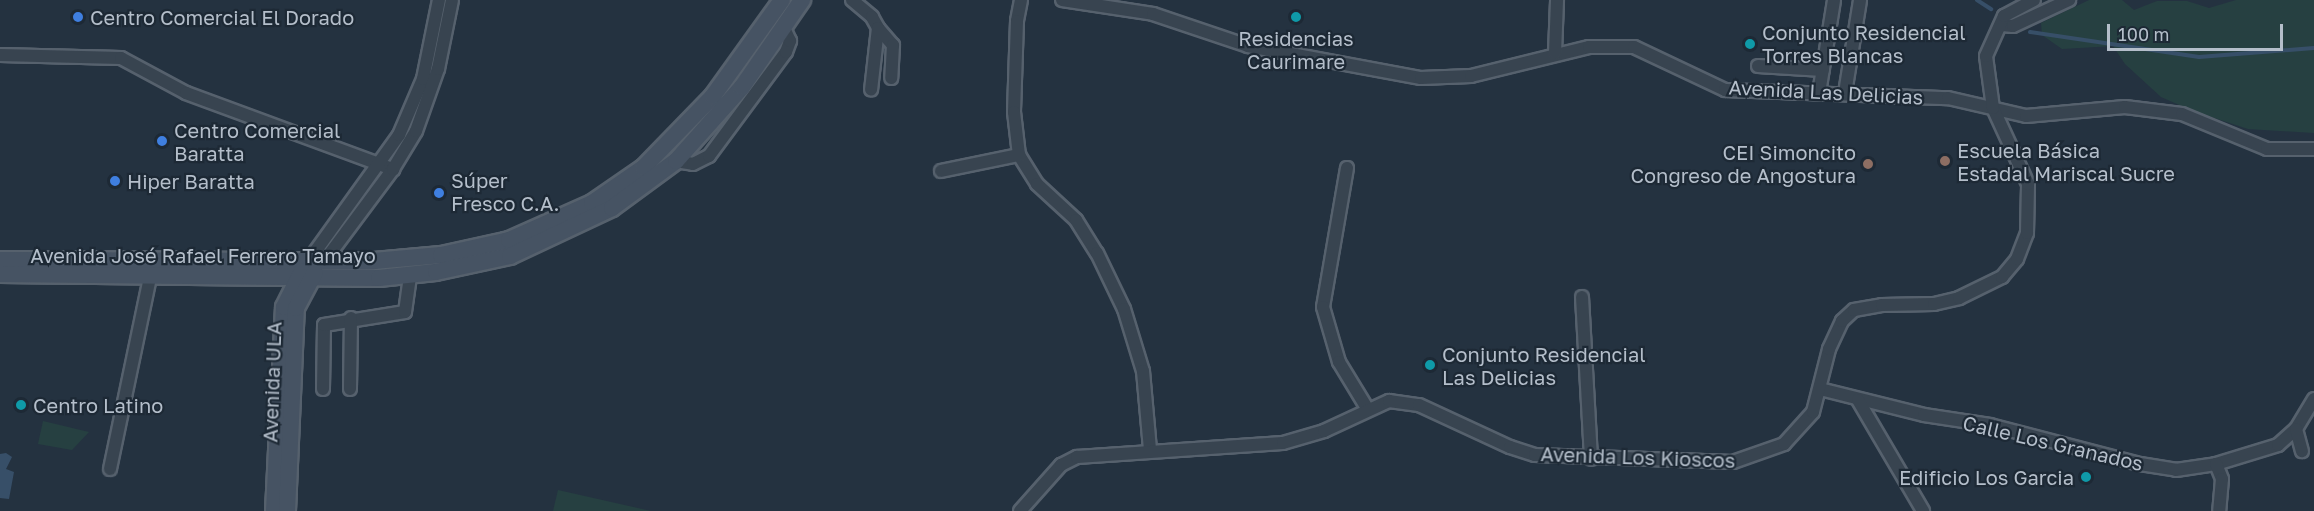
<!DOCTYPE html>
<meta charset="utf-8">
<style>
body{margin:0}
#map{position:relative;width:2314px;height:511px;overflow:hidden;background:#243240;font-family:"Golos Text",sans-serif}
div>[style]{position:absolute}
.green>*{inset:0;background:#264041}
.water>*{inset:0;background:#374f68}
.stream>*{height:4px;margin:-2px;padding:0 2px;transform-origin:2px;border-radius:2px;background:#374f68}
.roads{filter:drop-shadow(2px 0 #56616d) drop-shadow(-2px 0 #56616d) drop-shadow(0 2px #56616d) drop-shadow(0 -2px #56616d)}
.street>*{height:12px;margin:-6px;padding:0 6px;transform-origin:6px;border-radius:6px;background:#384450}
.secondary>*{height:16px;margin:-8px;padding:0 8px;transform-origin:8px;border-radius:8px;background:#465363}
.dots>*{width:16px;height:16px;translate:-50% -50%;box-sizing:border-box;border:3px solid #1d2935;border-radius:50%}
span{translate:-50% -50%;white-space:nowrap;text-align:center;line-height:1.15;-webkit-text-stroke:4.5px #1d2935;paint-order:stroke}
.poi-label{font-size:20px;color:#b4beca}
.left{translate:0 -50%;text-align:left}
.right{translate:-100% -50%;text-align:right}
.street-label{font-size:20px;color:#b4beca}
.scale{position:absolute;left:2107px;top:24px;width:176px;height:27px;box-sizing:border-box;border:3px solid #b4beca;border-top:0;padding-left:8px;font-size:18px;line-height:21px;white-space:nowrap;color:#b4beca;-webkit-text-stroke:4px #1d2935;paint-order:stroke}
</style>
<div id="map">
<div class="green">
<i style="clip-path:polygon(2089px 0,2122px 0,2134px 10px,2157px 1px,2187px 1px,2209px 8px,2236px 0,2314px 0,2314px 133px,2248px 129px,2193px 111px,2161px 97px,2125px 64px,2113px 46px,2062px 49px,2042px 35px,2041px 23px)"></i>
<i style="clip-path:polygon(43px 421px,89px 432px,72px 450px,38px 444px)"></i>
<i style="clip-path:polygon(558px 490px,651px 511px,553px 511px)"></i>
</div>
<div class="water">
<i style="clip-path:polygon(6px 453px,12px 457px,6px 469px,14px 472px,9px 499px,0 498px,0 454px)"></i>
</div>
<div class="stream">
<i style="left:1977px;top:0;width:17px;rotate:33deg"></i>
<i style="left:2030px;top:32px;width:171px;rotate:8.4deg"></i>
<i style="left:2199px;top:57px;width:115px;rotate:-4.5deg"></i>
</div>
<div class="roads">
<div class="street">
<i style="left:852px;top:0;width:26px;rotate:40deg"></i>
<i style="left:872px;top:17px;width:13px;rotate:61deg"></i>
<i style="left:878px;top:28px;width:62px;rotate:96.4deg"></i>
<i style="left:1021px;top:0;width:21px;rotate:101deg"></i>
<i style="left:1017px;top:21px;width:91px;rotate:91.9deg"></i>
<i style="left:1014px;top:112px;width:43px;rotate:83.4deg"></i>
<i style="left:1019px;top:155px;width:34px;rotate:58deg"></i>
<i style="left:1037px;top:184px;width:53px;rotate:42.7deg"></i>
<i style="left:1076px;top:220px;width:39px;rotate:58deg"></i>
<i style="left:1097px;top:253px;width:62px;rotate:64.3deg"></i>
<i style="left:1124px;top:309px;width:65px;rotate:73deg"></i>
<i style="left:1143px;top:371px;width:79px;rotate:84.9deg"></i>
<i style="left:1062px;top:0;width:92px;rotate:8.7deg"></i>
<i style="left:1153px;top:14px;width:100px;rotate:18.6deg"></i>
<i style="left:1248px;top:46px;width:176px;rotate:10.5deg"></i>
<i style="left:1421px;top:78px;width:50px;rotate:-2.3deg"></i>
<i style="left:1471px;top:76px;width:122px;rotate:-13.8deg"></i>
<i style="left:1589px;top:47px;width:45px"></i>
<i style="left:1634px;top:47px;width:101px;rotate:25.3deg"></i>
<i style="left:1725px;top:90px;width:223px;rotate:2.1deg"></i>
<i style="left:1948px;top:98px;width:80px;rotate:13deg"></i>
<i style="left:2026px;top:116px;width:99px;rotate:-5.2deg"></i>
<i style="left:2125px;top:107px;width:57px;rotate:7deg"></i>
<i style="left:2182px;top:114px;width:92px;rotate:22.4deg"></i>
<i style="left:2267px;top:149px;width:47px"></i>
<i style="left:2002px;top:25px;width:11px;rotate:5deg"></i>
<i style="left:2013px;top:26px;width:62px;rotate:-24.9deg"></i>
<i style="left:878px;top:28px;width:23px;rotate:49deg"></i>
<i style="left:893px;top:45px;width:33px;rotate:93deg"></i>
<i style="left:1555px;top:53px;width:53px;rotate:-87.8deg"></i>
<i style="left:0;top:55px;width:121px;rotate:1.4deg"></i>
<i style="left:121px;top:58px;width:74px;rotate:28.3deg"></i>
<i style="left:186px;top:93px;width:221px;rotate:20.2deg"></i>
<i style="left:1758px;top:66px;width:65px;rotate:3.5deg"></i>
<i style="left:1819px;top:93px;width:94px;rotate:-80.8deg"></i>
<i style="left:1845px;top:93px;width:94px;rotate:-80.8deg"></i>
<i style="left:676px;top:161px;width:17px;rotate:10deg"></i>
<i style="left:693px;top:164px;width:18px;rotate:-27deg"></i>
<i style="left:709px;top:156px;width:129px;rotate:-53.5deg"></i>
<i style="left:786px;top:52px;width:12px;rotate:-70deg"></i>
<i style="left:790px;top:41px;width:17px;rotate:-115deg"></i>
<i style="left:1347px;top:168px;width:141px;rotate:99.8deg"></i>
<i style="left:1323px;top:307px;width:57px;rotate:73.8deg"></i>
<i style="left:1339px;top:362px;width:54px;rotate:58.7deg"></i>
<i style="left:941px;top:171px;width:80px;rotate:-11.6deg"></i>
<i style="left:307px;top:263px;width:158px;rotate:-54.3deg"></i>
<i style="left:399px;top:135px;width:61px;rotate:-66.8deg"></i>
<i style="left:423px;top:79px;width:81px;rotate:-78.6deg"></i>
<i style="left:323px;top:263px;width:117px;rotate:-53.3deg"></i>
<i style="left:393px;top:169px;width:44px;rotate:-58.8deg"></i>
<i style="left:416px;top:131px;width:66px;rotate:-70.5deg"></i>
<i style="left:438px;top:69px;width:70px;rotate:-78.5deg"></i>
<i style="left:1582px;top:297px;width:162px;rotate:86.8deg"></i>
<i style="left:323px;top:389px;width:64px;rotate:-89.1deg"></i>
<i style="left:324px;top:325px;width:82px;rotate:-9.1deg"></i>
<i style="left:405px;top:312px;width:37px;rotate:-82deg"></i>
<i style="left:350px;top:389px;width:71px;rotate:-89.2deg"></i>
<i style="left:1820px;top:389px;width:107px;rotate:14deg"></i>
<i style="left:1924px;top:415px;width:67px;rotate:8.6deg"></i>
<i style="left:1990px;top:425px;width:155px;rotate:14.6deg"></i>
<i style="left:2140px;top:464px;width:36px;rotate:9deg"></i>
<i style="left:2176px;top:470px;width:40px;rotate:-8.5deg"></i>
<i style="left:2216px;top:464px;width:65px;rotate:-17deg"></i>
<i style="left:2278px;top:445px;width:24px;rotate:-42deg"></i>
<i style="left:2296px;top:429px;width:35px;rotate:-59deg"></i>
<i style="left:1858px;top:400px;width:129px;rotate:59.6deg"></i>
<i style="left:2296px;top:429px;width:23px;rotate:75deg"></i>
<i style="left:2216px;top:464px;width:16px;rotate:68deg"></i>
<i style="left:2222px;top:479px;width:32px;rotate:95deg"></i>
<i style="left:110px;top:469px;width:196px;rotate:-78.2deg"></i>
<i style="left:1020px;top:511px;width:62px;rotate:-48.3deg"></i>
<i style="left:1061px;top:465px;width:18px;rotate:-27deg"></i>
<i style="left:1077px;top:457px;width:206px;rotate:-3.9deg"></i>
<i style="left:1283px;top:443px;width:43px;rotate:-16.3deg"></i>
<i style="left:1324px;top:431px;width:72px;rotate:-24.8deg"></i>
<i style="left:1389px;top:401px;width:30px;rotate:8deg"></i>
<i style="left:1419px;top:405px;width:100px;rotate:24.8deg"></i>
<i style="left:1510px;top:447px;width:26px;rotate:18deg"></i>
<i style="left:1535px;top:455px;width:198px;rotate:2deg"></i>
<i style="left:1733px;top:462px;width:54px;rotate:-19.4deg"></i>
<i style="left:1784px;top:444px;width:43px;rotate:-47.8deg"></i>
<i style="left:1813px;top:412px;width:65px;rotate:-75.7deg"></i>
<i style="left:1829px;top:349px;width:31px;rotate:-65deg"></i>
<i style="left:1842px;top:321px;width:16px;rotate:-43deg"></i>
<i style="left:1854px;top:310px;width:28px;rotate:-10deg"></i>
<i style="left:1882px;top:305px;width:52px;rotate:-1.1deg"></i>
<i style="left:1934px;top:304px;width:26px;rotate:-13deg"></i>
<i style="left:1959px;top:298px;width:48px;rotate:-26deg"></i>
<i style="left:2002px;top:277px;width:23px;rotate:-50deg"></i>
<i style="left:2017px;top:259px;width:28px;rotate:-69deg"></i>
<i style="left:2027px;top:233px;width:49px;rotate:-88.8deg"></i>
<i style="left:2028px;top:184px;width:84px;rotate:-114.7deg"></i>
<i style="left:1993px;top:108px;width:52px;rotate:-97.7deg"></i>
<i style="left:1986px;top:56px;width:44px;rotate:-65.8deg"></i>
<i style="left:2004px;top:16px;width:34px;rotate:-28deg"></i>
</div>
<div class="secondary">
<i style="left:0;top:260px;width:374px;rotate:0.2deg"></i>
<i style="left:374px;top:261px;width:67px;rotate:-5.1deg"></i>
<i style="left:441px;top:255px;width:70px;rotate:-12.4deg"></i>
<i style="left:509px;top:240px;width:91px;rotate:-24deg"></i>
<i style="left:592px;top:203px;width:62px;rotate:-34.5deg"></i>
<i style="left:643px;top:168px;width:100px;rotate:-45.8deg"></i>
<i style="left:713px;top:96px;width:118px;rotate:-54.3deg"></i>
<i style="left:0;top:274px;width:379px;rotate:0.6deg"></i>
<i style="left:379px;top:278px;width:57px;rotate:-6deg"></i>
<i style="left:436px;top:272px;width:76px;rotate:-12.2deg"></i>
<i style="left:510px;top:256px;width:113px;rotate:-25.2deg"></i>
<i style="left:612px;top:208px;width:79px;rotate:-36.3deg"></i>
<i style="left:676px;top:161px;width:99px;rotate:-48.3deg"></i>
<i style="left:742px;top:87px;width:106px;rotate:-55.4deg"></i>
<i style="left:274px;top:511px;width:204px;rotate:-87.2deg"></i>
<i style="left:284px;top:307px;width:40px;rotate:-63.4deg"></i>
<i style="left:287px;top:511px;width:203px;rotate:-87.5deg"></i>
<i style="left:296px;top:308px;width:40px;rotate:-62deg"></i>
</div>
</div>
<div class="dots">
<i style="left:78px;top:17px;background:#3f7fe0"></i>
<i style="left:1296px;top:17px;background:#0f9aa8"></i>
<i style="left:1750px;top:44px;background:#0f9aa8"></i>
<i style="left:162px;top:141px;background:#3f7fe0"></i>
<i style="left:1945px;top:161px;background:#8d6e63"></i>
<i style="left:1868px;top:164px;background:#8d6e63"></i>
<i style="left:115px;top:181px;background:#3f7fe0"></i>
<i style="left:439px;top:193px;background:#3f7fe0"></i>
<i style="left:1430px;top:365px;background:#0f9aa8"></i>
<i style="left:21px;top:405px;background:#0f9aa8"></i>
<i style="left:2086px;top:477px;background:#0f9aa8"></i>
</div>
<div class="poi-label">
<span class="left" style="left:90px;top:17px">Centro Comercial El Dorado</span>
<span class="left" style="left:1762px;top:44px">Conjunto Residencial<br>Torres Blancas</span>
<span style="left:1296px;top:50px">Residencias<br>Caurimare</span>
<span class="left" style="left:174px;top:142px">Centro Comercial<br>Baratta</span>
<span class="left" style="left:1957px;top:162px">Escuela Básica<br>Estadal Mariscal Sucre</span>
<span class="right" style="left:1856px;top:164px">CEI Simoncito<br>Congreso de Angostura</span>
<span class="left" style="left:127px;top:181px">Hiper Baratta</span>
<span class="left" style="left:451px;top:192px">Súper<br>Fresco C.A.</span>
<span class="left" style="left:1442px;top:366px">Conjunto Residencial<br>Las Delicias</span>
<span class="left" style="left:33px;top:405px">Centro Latino</span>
<span class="right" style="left:2074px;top:477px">Edificio Los Garcia</span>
</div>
<div class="street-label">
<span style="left:1826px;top:92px;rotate:3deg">Avenida Las Delicias</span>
<span style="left:203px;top:255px">Avenida José Rafael Ferrero Tamayo</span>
<span style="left:272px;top:382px;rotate:-88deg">Avenida ULA</span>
<span style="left:2053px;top:443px;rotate:13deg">Calle Los Granados</span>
<span style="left:1638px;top:457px;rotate:2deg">Avenida Los Kioscos</span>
</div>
<div class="scale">100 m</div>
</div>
